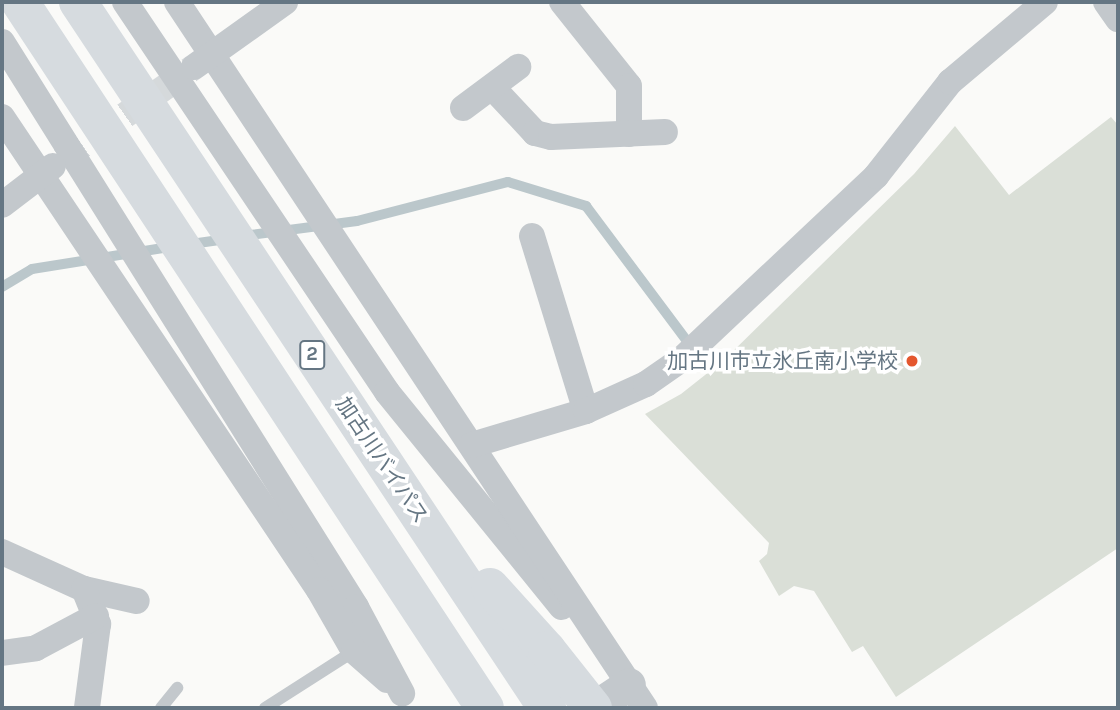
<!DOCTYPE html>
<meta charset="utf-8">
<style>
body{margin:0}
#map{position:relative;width:1120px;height:710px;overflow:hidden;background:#fafaf8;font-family:Karla,"Noto Sans JP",sans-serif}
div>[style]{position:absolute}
.green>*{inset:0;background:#dadfd7}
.stream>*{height:10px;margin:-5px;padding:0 5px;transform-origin:5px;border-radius:5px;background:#bbc7cb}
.minor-tunnel>*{height:26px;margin-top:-13px;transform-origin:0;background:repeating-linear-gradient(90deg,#d5d9db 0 26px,transparent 0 39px)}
.service>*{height:12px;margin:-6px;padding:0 6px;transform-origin:6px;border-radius:6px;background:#c3c8cc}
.minor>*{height:26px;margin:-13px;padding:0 13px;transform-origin:13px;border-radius:13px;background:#c3c8cc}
.tertiary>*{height:33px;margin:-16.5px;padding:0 16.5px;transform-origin:16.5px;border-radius:16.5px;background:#c3c8cc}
.motorway>*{height:38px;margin:-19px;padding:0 19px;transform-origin:19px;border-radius:19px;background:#d6dbdf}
.dots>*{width:19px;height:19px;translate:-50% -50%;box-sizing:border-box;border:4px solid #fff;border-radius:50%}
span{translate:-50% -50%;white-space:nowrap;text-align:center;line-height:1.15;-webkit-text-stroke:7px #fff;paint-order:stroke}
.shield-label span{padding:2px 5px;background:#fff;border:2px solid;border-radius:5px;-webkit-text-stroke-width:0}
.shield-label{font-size:19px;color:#657683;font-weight:700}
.poi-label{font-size:21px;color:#657683}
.right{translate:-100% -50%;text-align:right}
.street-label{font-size:21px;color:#657683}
.frame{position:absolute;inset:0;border:4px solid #657683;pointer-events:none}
</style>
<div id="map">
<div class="green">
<i style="clip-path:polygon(1111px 117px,1118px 125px,1118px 548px,896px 697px,863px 646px,852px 652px,814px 591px,794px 586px,779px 596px,759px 561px,767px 554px,769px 543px,645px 414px,681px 394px,724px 360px,914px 174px,955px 126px,1009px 195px)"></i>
</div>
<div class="stream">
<i style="left:243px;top:236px;width:115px;rotate:-7.5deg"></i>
<i style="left:357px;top:221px;width:156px;rotate:-14.5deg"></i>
<i style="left:508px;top:182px;width:82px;rotate:17.1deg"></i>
<i style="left:586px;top:206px;width:192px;rotate:53.2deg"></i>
<i style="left:191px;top:244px;width:34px;rotate:-8deg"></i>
<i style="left:2px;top:287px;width:35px;rotate:-31deg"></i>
<i style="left:32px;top:269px;width:139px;rotate:-9.1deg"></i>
</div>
<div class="minor-tunnel">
<i style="left:61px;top:160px;width:162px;rotate:-35deg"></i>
</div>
<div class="service">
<i style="left:161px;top:708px;width:26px;rotate:-51deg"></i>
<i style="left:265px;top:708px;width:106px;rotate:-32.6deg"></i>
</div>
<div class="minor">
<i style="left:125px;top:2px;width:470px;rotate:56.1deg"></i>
<i style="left:387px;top:392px;width:277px;rotate:50.9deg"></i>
<i style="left:177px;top:2px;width:847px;rotate:56.46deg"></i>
<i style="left:562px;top:2px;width:107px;rotate:51.4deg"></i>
<i style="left:629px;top:86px;width:48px;rotate:90deg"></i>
<i style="left:1106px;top:2px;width:21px;rotate:55deg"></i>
<i style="left:2px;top:42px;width:667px;rotate:57.93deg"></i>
<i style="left:356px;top:607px;width:98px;rotate:61.9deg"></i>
<i style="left:194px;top:67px;width:112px;rotate:-35.5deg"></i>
<i style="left:492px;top:87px;width:63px;rotate:46.9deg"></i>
<i style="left:535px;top:133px;width:16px;rotate:14deg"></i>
<i style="left:551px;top:137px;width:114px;rotate:-2.5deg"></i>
<i style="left:463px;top:108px;width:69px;rotate:-36.7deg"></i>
<i style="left:2px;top:117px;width:569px;rotate:56.17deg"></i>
<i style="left:319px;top:590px;width:70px;rotate:60.2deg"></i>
<i style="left:354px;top:651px;width:44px;rotate:41.3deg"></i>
<i style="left:2px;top:205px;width:64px;rotate:-37.4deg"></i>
<i style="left:532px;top:236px;width:183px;rotate:72.9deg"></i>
<i style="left:472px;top:445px;width:119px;rotate:-16.6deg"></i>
<i style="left:586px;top:411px;width:66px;rotate:-24.2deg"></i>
<i style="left:646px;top:384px;width:44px;rotate:-34.8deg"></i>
<i style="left:682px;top:359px;width:267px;rotate:-43.3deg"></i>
<i style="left:876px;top:176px;width:120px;rotate:-51.8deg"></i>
<i style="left:950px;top:82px;width:124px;rotate:-40.1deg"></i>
<i style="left:2px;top:552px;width:90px;rotate:24.3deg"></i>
<i style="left:84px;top:589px;width:54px;rotate:12.8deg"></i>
<i style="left:84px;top:589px;width:38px;rotate:68deg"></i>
<i style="left:98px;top:624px;width:85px;rotate:97.5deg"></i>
<i style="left:2px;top:653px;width:34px;rotate:-8deg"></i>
<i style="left:36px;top:648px;width:68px;rotate:-28.1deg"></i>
</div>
<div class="tertiary">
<i style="left:593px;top:708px;width:43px;rotate:-33.7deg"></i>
</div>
<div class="motorway">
<i style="left:20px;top:2px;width:845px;rotate:56.63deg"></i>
<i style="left:78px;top:2px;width:848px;rotate:56.4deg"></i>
<i style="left:490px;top:587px;width:85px;rotate:47.9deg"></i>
<i style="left:547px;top:650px;width:74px;rotate:51.6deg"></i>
</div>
<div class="dots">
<i style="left:912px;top:361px;background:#e4572e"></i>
</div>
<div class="shield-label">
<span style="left:312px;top:355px">2</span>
</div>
<div class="poi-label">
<span class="right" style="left:898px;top:361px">加古川市立氷丘南小学校</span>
</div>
<div class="street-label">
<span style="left:382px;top:460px;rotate:56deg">加古川バイパス</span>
</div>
<div class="frame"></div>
</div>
